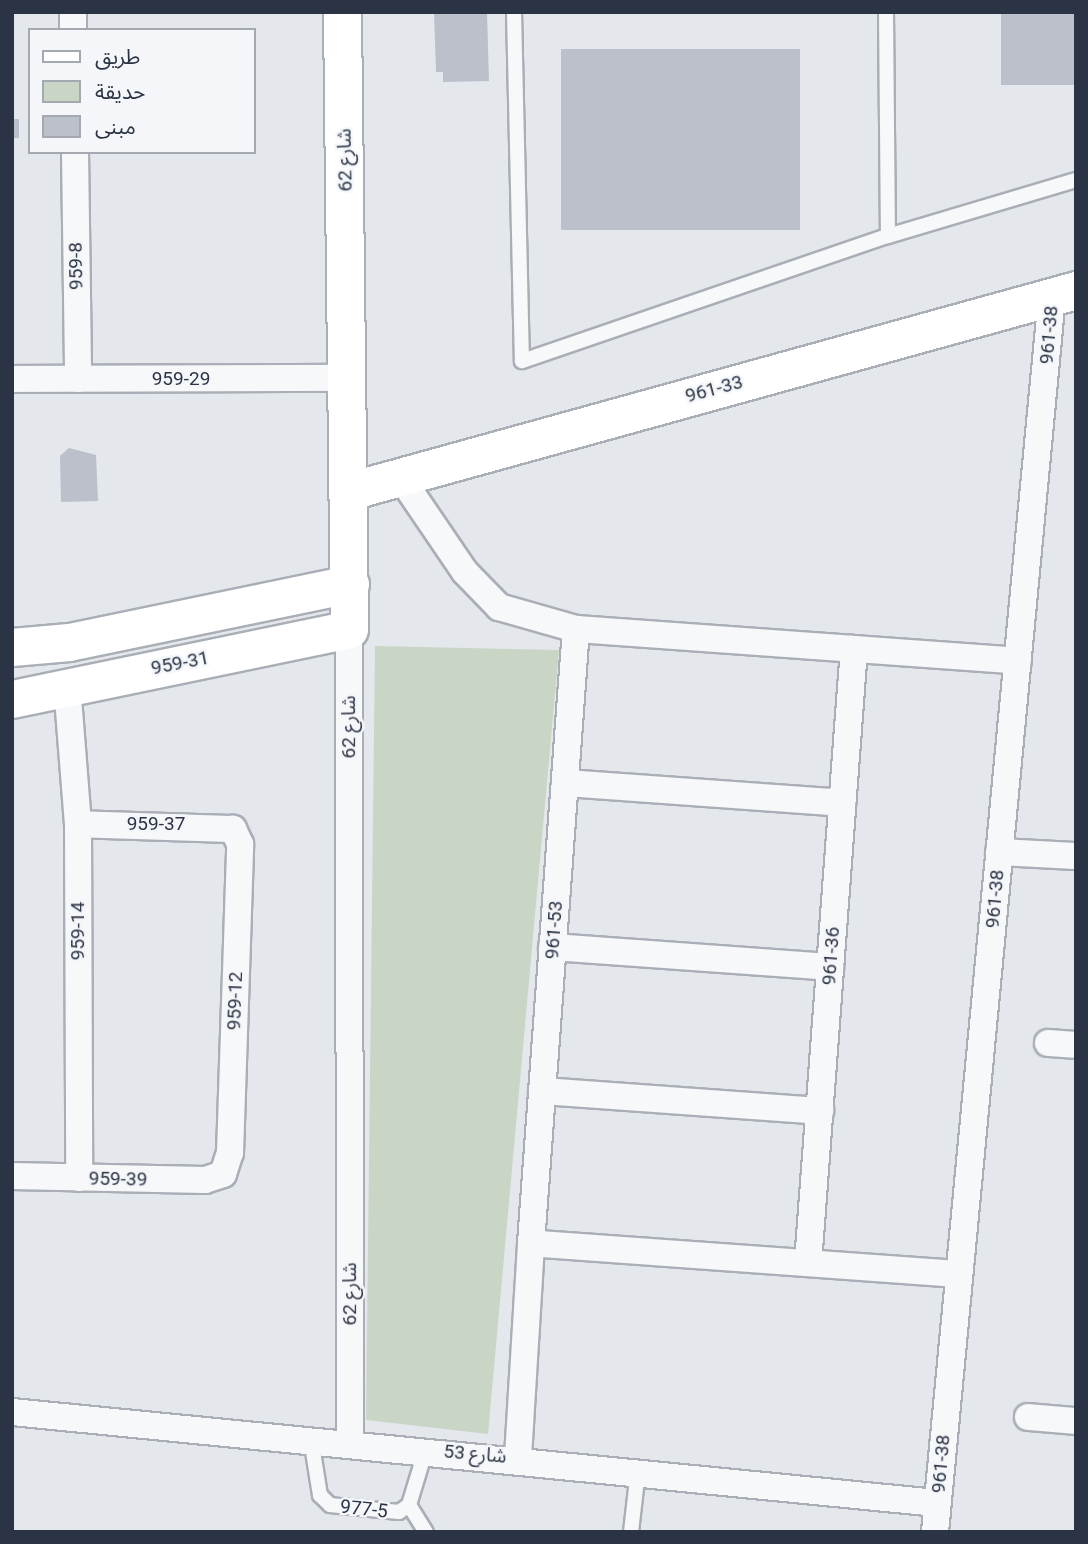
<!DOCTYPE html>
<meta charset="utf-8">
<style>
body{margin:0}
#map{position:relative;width:1088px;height:1544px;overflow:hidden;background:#e4e7ec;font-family:Roboto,"Noto Sans Arabic",sans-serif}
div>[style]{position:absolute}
.green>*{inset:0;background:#c9d6c5}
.building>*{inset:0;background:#bbc0ca;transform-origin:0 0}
.roads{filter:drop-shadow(2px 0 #a9aeb7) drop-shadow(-2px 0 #a9aeb7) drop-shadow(0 2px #a9aeb7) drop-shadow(0 -2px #a9aeb7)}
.lane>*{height:14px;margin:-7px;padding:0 7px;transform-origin:7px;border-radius:7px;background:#f7f8fa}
.street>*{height:26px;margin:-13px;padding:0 13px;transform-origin:13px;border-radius:13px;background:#f7f8fa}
.secondary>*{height:37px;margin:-18.5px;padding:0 18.5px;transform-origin:18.5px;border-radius:18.5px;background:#fff}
span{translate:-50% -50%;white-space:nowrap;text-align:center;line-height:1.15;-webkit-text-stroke:5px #f4f6f9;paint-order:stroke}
.street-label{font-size:19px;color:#2b3445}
.frame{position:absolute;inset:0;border:14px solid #2b3445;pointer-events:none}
.legend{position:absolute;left:28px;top:28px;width:228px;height:126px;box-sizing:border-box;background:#f4f6f9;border:2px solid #a4a8b1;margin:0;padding:9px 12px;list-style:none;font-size:21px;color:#2b3445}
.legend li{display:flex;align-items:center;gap:14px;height:35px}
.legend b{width:35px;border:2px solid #a4a8b1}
</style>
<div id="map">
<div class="green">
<i style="clip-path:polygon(375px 646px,559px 650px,488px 1434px,366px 1420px)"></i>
</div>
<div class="building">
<i style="clip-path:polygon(434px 12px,487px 12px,489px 81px,443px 82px,443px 72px,436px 72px)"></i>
<i style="left:1001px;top:12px;width:75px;height:73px"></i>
<i style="left:561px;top:49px;width:239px;height:181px"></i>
<i style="left:12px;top:119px;width:7px;height:19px"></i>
<i style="clip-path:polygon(69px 448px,96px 455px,98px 501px,61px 502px,60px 456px)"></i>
</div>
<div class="roads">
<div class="lane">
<i style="left:514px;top:12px;width:349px;rotate:88.7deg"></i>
<i style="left:522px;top:361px;width:387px;rotate:-18.9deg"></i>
<i style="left:888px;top:236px;width:196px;rotate:-16.6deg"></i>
<i style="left:886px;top:12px;width:224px;rotate:89.5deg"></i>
<i style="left:311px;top:1439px;width:57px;rotate:80.9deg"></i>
<i style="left:320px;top:1495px;width:14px;rotate:45deg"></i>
<i style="left:330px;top:1505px;width:69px;rotate:5.8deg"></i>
<i style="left:399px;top:1512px;width:12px;rotate:-35deg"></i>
<i style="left:409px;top:1505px;width:59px;rotate:-73.1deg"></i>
<i style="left:409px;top:1505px;width:32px;rotate:58deg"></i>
<i style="left:631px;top:1532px;width:61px;rotate:-83.5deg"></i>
</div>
<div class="street">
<i style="left:73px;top:12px;width:18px;rotate:90deg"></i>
<i style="left:75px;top:152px;width:227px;rotate:89.2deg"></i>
<i style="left:12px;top:379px;width:338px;rotate:-0.2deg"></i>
<i style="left:399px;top:475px;width:117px;rotate:55.8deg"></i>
<i style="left:465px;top:572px;width:49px;rotate:45.8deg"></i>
<i style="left:499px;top:607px;width:80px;rotate:15.9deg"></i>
<i style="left:349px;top:629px;width:813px;rotate:89.93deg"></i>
<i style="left:67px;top:685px;width:139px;rotate:85.5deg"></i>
<i style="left:78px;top:824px;width:354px;rotate:89.8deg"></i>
<i style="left:565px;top:783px;width:278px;rotate:4.1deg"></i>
<i style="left:999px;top:852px;width:77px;rotate:3deg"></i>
<i style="left:552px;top:947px;width:279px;rotate:4.1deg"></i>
<i style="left:1048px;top:1043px;width:28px;rotate:4deg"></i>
<i style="left:542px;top:1091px;width:279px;rotate:4.1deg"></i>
<i style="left:12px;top:1176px;width:193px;rotate:1.2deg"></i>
<i style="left:205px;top:1180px;width:19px;rotate:-18deg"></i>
<i style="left:223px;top:1174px;width:22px;rotate:-72deg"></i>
<i style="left:230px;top:1153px;width:309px;rotate:-88.1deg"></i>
<i style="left:240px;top:844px;width:17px;rotate:-115deg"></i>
<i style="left:233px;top:829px;width:155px;rotate:-178.2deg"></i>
<i style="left:808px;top:1263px;width:616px;rotate:-85.72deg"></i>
<i style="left:959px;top:1274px;width:429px;rotate:-175.9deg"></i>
<i style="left:531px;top:1243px;width:616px;rotate:-85.81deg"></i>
<i style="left:576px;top:629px;width:443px;rotate:4.1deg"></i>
<i style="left:12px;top:1412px;width:929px;rotate:5.62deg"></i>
<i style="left:1028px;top:1417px;width:48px;rotate:4.8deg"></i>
<i style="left:518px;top:1457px;width:214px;rotate:-86.5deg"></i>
<i style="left:935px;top:1532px;width:1242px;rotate:-84.59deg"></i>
</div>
<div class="secondary">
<i style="left:353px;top:490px;width:750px;rotate:-15.46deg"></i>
<i style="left:12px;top:647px;width:57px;rotate:-5deg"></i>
<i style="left:69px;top:642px;width:287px;rotate:-11.7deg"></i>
<i style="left:12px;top:699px;width:344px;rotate:-11.7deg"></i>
<i style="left:349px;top:629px;width:617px;rotate:-90.65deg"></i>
</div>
</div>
<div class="street-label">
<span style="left:345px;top:160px;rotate:-91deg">شارع 62</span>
<span style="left:76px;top:266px;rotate:-91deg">959-8</span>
<span style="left:1049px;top:335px;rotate:-85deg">961-38</span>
<span style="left:181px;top:379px">959-29</span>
<span style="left:714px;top:389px;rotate:-15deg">961-33</span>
<span style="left:180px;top:663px;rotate:-11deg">959-31</span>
<span style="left:349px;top:727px;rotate:-90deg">شارع 62</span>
<span style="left:156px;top:824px">959-37</span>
<span style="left:995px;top:899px;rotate:-85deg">961-38</span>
<span style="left:554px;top:930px;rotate:-86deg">961-53</span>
<span style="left:78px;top:931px;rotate:-90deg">959-14</span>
<span style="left:831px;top:956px;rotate:-86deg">961-36</span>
<span style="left:235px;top:1001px;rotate:-88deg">959-12</span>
<span style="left:118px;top:1179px;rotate:1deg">959-39</span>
<span style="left:350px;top:1294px;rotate:-90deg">شارع 62</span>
<span style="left:475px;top:1454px;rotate:5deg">شارع 53</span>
<span style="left:941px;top:1464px;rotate:-85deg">961-38</span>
<span style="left:364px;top:1509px;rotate:6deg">977-5</span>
</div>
<div class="frame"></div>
<ul class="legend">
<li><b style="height:9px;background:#fff"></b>طريق</li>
<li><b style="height:19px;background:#c9d6c5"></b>حديقة</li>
<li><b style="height:19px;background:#bbc0ca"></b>مبنى</li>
</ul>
</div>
